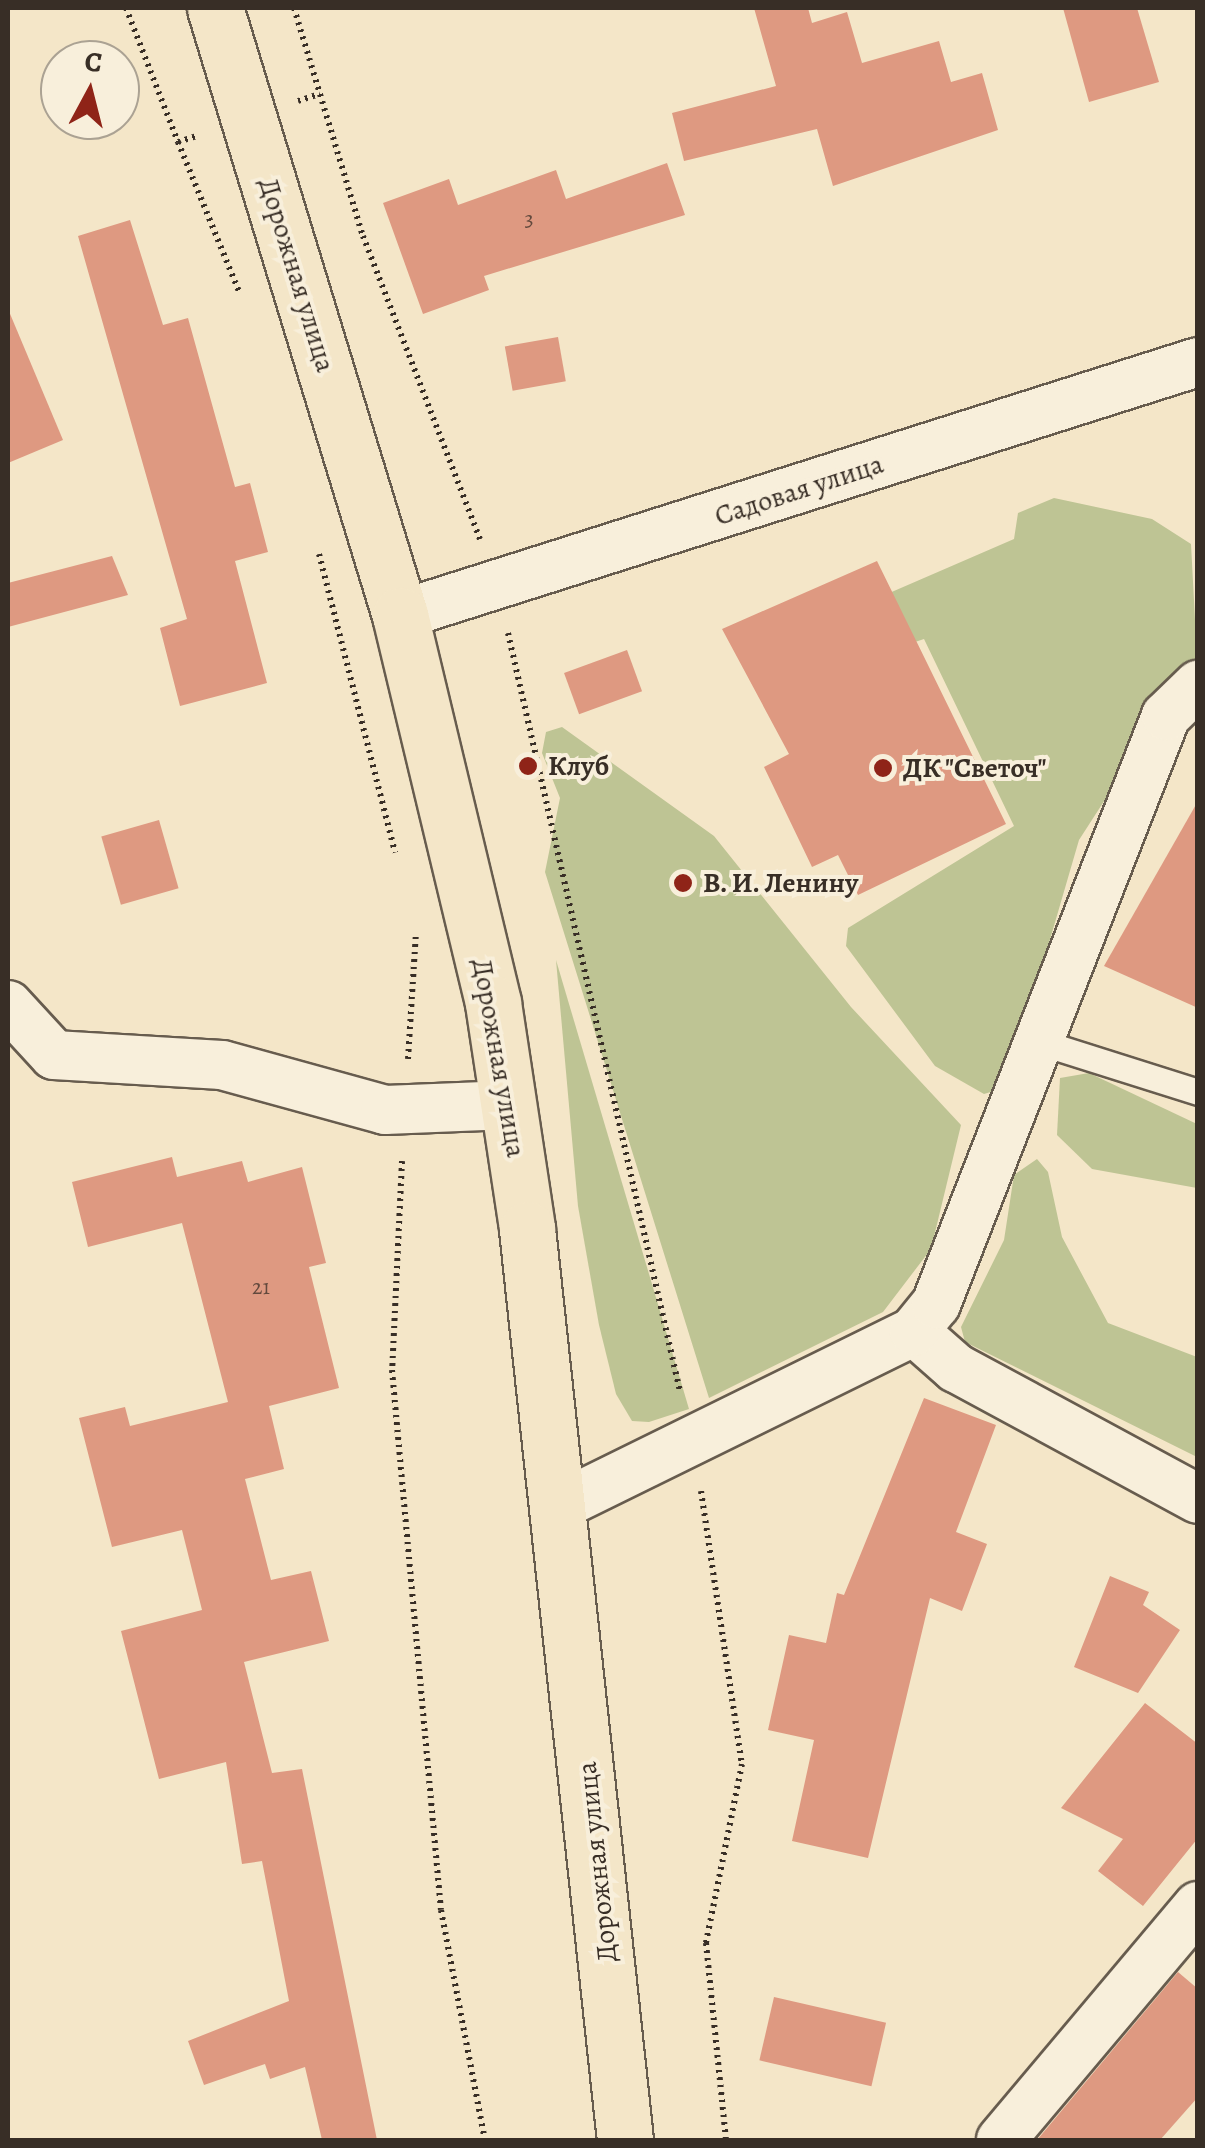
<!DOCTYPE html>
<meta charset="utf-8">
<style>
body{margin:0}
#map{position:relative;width:1205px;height:2148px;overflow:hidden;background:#f4e6c8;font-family:Alegreya,serif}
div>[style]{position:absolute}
.green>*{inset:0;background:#bec494}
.building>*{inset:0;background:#de9981;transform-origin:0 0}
.path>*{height:6px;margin-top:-3px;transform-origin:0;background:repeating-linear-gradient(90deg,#382e26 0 2.5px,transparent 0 7.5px)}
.roads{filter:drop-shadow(2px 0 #675c4e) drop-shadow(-2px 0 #675c4e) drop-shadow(0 2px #675c4e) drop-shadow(0 -2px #675c4e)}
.lane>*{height:25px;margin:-12.5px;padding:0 12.5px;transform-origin:12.5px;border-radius:12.5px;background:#f8efdb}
.street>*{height:48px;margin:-24px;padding:0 24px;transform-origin:24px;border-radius:24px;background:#f8efdb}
.primary>*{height:55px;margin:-27.5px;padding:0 27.5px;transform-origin:27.5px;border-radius:27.5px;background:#f4e6c8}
.dots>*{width:28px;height:28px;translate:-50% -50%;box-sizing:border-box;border:5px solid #f8efdb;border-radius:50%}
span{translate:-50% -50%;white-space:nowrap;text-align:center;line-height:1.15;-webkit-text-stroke:8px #f8efdb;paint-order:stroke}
.number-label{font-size:22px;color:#62493d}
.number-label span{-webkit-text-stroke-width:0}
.street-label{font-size:28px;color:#382e26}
.poi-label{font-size:28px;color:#382e26;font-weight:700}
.left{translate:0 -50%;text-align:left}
.frame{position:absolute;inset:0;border:10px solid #382e26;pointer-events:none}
.north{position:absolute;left:40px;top:40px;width:100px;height:100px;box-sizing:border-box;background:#f8efdb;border:2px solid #aba293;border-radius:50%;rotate:7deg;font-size:28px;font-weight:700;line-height:40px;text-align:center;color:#382e26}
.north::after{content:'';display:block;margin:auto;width:35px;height:45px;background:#8f2418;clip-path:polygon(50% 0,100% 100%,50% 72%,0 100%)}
</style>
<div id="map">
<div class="green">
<i style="clip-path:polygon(1054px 498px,1152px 519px,1191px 544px,1197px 657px,1079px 840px,1007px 1087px,984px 1094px,935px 1066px,846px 946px,848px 928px,1014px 826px,924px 639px,879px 654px,857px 607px,1014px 539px,1018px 513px)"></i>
<i style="clip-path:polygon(562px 727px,714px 836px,851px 1007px,961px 1125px,931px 1249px,883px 1312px,709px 1398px,545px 872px,560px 798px,542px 753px,546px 732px)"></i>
<i style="clip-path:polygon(556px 960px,689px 1409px,649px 1422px,632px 1421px,616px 1394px,599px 1325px,578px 1206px)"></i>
<i style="clip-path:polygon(1089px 1073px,1197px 1124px,1197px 1188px,1092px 1169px,1057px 1135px,1060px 1078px)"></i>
<i style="clip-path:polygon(1037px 1159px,1048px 1172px,1062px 1237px,1108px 1323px,1197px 1357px,1197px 1457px,965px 1342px,961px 1327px,1004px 1240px,1014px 1175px)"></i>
</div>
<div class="building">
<i style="clip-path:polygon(754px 8px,808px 8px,812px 23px,847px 12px,862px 63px,939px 41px,951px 82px,982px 73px,998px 130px,833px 186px,817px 129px,684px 161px,672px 113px,776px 86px)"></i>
<i style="clip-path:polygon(1063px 8px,1137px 8px,1159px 82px,1089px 102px)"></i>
<i style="clip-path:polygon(667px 163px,685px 215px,484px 276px,489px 290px,423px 314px,383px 203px,449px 179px,458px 205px,556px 170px,566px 199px)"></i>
<i style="clip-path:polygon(130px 220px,163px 325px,188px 318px,235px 487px,250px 483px,268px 552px,235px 561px,267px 683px,180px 706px,160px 628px,187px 619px,78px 236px)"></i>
<i style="clip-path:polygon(8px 309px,63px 440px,8px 463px)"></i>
<i style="left:558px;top:337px;width:45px;height:54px;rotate:80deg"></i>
<i style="clip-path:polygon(112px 556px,128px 595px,8px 627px,8px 583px)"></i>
<i style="clip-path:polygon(877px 561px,1006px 824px,858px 895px,838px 855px,812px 867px,764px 767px,789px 754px,722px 629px)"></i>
<i style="left:627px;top:650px;width:44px;height:67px;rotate:70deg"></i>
<i style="clip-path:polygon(1198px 801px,1198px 1008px,1104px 966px)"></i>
<i style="left:159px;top:820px;width:71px;height:60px;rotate:74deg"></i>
<i style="clip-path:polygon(172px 1157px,177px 1177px,242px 1161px,248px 1182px,302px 1167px,326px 1263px,309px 1267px,339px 1388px,269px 1406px,284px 1469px,245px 1479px,271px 1580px,311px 1571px,329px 1641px,244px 1662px,272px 1773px,302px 1769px,377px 2140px,322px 2140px,305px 2067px,270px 2079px,265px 2064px,204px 2085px,188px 2041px,289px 2001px,262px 1861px,242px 1864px,226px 1762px,159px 1779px,121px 1631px,202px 1610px,182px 1530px,112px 1547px,79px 1418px,125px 1407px,130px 1426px,228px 1402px,182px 1223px,88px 1247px,72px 1182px)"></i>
<i style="clip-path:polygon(924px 1398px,996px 1425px,956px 1532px,987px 1544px,962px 1611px,930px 1598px,868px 1858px,792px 1841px,814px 1740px,768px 1730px,789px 1635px,826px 1643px,837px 1593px,844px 1595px)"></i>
<i style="clip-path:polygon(1110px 1576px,1149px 1592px,1143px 1605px,1180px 1630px,1138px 1693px,1074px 1667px)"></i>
<i style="clip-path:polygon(1145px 1703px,1198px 1744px,1198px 1838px,1143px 1906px,1098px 1871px,1123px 1839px,1061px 1808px)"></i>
<i style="clip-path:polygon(1178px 1972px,1198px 1989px,1198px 2097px,1160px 2140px,1037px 2140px)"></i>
<i style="left:774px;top:1997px;width:115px;height:65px;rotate:13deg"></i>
</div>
<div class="path">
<i style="left:126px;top:8px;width:144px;rotate:68.8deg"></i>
<i style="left:178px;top:142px;width:20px;rotate:-18deg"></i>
<i style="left:294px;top:8px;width:238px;rotate:73.2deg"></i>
<i style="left:363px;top:236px;width:325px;rotate:68.9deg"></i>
<i style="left:298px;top:101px;width:23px;rotate:-18deg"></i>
<i style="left:178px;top:142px;width:164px;rotate:67.8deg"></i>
<i style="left:319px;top:554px;width:308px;rotate:75.7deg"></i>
<i style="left:508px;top:633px;width:777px;rotate:77.22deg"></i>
<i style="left:408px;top:1059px;width:127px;rotate:-86.4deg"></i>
<i style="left:402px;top:1161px;width:209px;rotate:92.7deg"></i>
<i style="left:392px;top:1370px;width:542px;rotate:84.82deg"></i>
<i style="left:441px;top:1910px;width:234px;rotate:79.2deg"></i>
<i style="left:701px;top:1491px;width:276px;rotate:81.5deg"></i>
<i style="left:742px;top:1764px;width:183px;rotate:101.4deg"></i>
<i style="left:706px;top:1943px;width:198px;rotate:84.2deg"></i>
</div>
<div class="roads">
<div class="lane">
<i style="left:1043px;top:1043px;width:163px;rotate:17.5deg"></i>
</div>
<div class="street">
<i style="left:400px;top:615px;width:837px;rotate:-17.59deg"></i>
<i style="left:8px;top:1005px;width:68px;rotate:47.4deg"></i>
<i style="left:54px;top:1055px;width:168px;rotate:3.4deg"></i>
<i style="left:222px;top:1065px;width:169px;rotate:15.4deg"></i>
<i style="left:385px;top:1110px;width:124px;rotate:-2.3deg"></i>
<i style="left:914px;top:1331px;width:56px;rotate:41.4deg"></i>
<i style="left:956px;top:1368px;width:275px;rotate:28.4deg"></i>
<i style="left:559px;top:1506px;width:396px;rotate:-26.2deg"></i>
<i style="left:914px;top:1331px;width:35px;rotate:-51deg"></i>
<i style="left:936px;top:1304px;width:631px;rotate:-68.64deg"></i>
<i style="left:1166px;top:716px;width:45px;rotate:-44.1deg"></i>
<i style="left:1001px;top:2140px;width:306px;rotate:-49.9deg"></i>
</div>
<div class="primary">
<i style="left:215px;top:8px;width:635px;rotate:73.05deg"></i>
<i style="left:400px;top:615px;width:399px;rotate:76.5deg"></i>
<i style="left:493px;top:1003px;width:229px;rotate:81.4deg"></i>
<i style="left:527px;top:1229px;width:916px;rotate:83.86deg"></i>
</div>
</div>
<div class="dots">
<i style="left:528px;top:766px;background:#8f2418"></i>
<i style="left:883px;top:768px;background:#8f2418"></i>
<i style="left:683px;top:883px;background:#8f2418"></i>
</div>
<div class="number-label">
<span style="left:529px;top:220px">3</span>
<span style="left:261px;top:1288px">21</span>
</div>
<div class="street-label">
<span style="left:297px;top:275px;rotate:73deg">Дорожная улица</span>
<span style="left:799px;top:490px;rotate:-18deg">Садовая улица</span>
<span style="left:499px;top:1058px;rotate:80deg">Дорожная улица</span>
<span style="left:597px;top:1862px;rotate:-96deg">Дорожная улица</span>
</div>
<div class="poi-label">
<span class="left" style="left:548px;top:766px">Клуб</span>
<span class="left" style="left:903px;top:768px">ДК "Светоч"</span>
<span class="left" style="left:703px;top:883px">В. И. Ленину</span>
</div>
<div class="frame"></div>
<div class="north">С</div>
</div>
